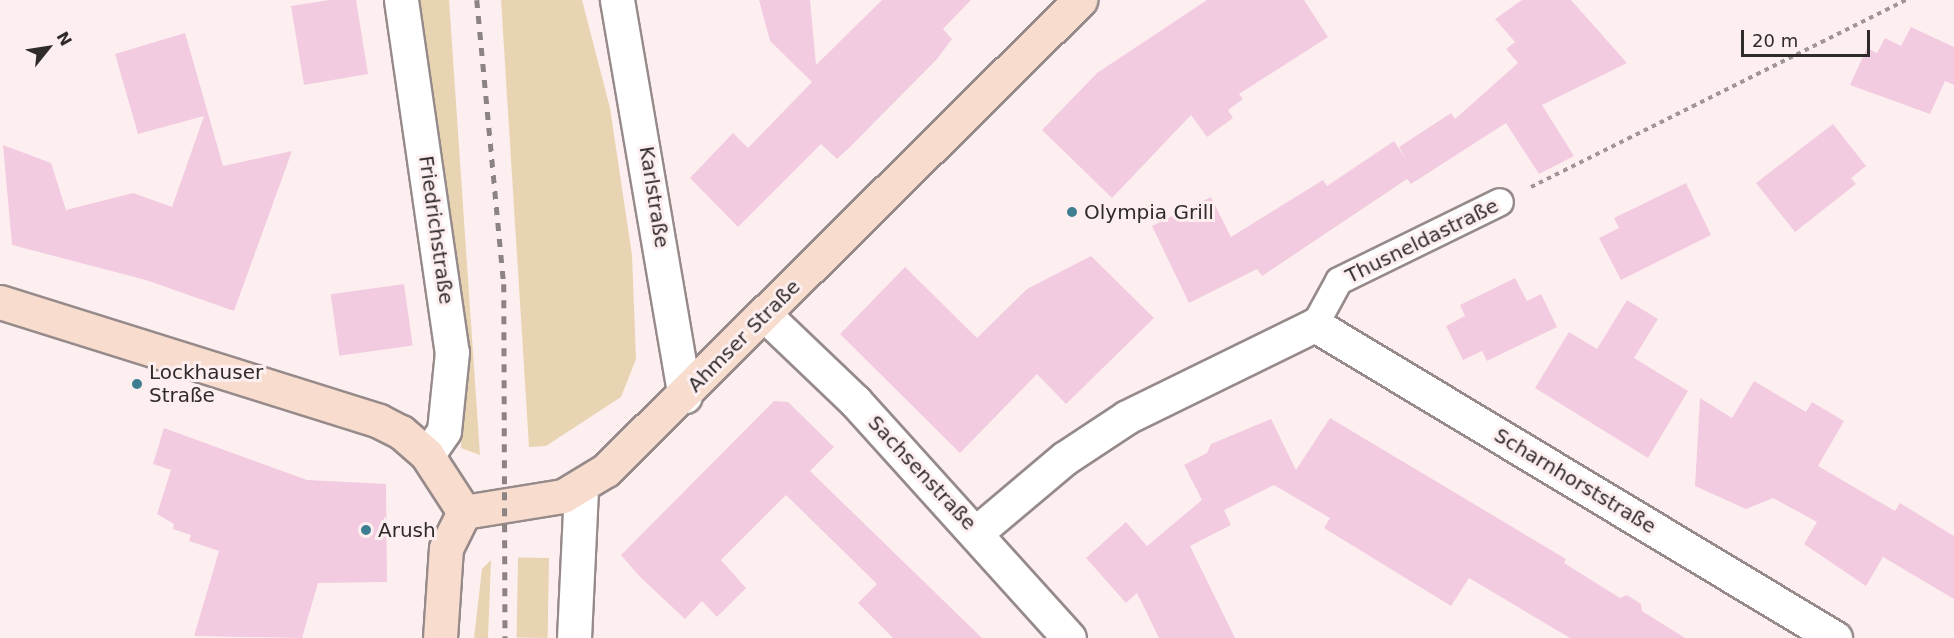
<!DOCTYPE html>
<meta charset="utf-8">
<style>
body{margin:0}
#map{position:relative;width:1954px;height:638px;overflow:hidden;background:#fdefef;font-family:"DejaVu Sans",sans-serif}
div>[style]{position:absolute}
.green>*{inset:0;background:#e8d4b2;transform-origin:0 0}
.building>*{inset:0;background:#f3cbe0;transform-origin:0 0}
.path>*{height:4px;margin-top:-2px;transform-origin:0;background:repeating-linear-gradient(90deg,#a09696 0 4.5px,transparent 0 9px)}
.roads{filter:drop-shadow(2px 0 #968a8a) drop-shadow(-2px 0 #968a8a) drop-shadow(0 2px #968a8a) drop-shadow(0 -2px #968a8a)}
.lane>*{height:26px;margin:-13px;padding:0 13px;transform-origin:13px;border-radius:13px;background:#fff}
.street>*{height:33px;margin:-16.5px;padding:0 16.5px;transform-origin:16.5px;border-radius:16.5px;background:#fff}
.secondary>*{height:33px;margin:-16.5px;padding:0 16.5px;transform-origin:16.5px;border-radius:16.5px;background:#f8dccd}
.rail>*{height:4.5px;margin-top:-2.25px;transform-origin:0;background:repeating-linear-gradient(90deg,#8c8383 0 8px,transparent 0 16px)}
.dots>*{width:16px;height:16px;translate:-50% -50%;box-sizing:border-box;border:3px solid #fdefef;border-radius:50%}
span{translate:-50% -50%;white-space:nowrap;text-align:center;line-height:1.15;-webkit-text-stroke:6px #fdefef;paint-order:stroke}
.street-label{font-size:20px;color:#302b2b}
.poi-label{font-size:20px;color:#302b2b}
.left{translate:0 -50%;text-align:left}
.north{position:absolute;left:18px;top:18px;width:60px;height:60px;-webkit-text-stroke:4px #fdefef;paint-order:stroke;rotate:60deg;font-size:16px;font-weight:700;line-height:24px;text-align:center;color:#302b2b}
.north::after{content:'';display:block;margin:auto;width:21px;height:27px;background:#302b2b;clip-path:polygon(50% 0,100% 100%,50% 72%,0 100%)}
.scale{position:absolute;left:1741px;top:30px;width:129px;height:27px;box-sizing:border-box;border:3px solid #302b2b;border-top:0;padding-left:8px;font-size:18px;line-height:21px;white-space:nowrap;color:#302b2b;-webkit-text-stroke:4px #fdefef;paint-order:stroke}
</style>
<div id="map">
<div class="green">
<i style="clip-path:polygon(414px 0,449px 0,480px 455px,461px 448px,464px 388px)"></i>
<i style="clip-path:polygon(501px 0,582px 0,610px 108px,632px 255px,636px 359px,621px 397px,546px 446px,529px 447px)"></i>
<i style="left:549px;top:558px;width:80px;height:31px;rotate:91deg"></i>
<i style="clip-path:polygon(491px 560px,488px 638px,474px 638px,482px 569px)"></i>
</div>
<div class="building">
<i style="clip-path:polygon(329px 0,356px 0,368px 74px,304px 85px,291px 6px)"></i>
<i style="clip-path:polygon(759px 0,810px 0,816px 65px,882px 0,971px 0,943px 29px,952px 39px,937px 59px,850px 147px,837px 159px,821px 144px,738px 227px,690px 178px,733px 133px,748px 148px,812px 82px,770px 41px)"></i>
<i style="clip-path:polygon(1207px 0,1304px 0,1328px 37px,1239px 94px,1243px 99px,1228px 110px,1233px 118px,1207px 137px,1191px 115px,1112px 198px,1042px 130px,1097px 73px)"></i>
<i style="clip-path:polygon(1522px 0,1571px 0,1627px 63px,1542px 105px,1574px 156px,1539px 174px,1506px 123px,1411px 184px,1407px 179px,1262px 276px,1257px 269px,1189px 303px,1152px 226px,1211px 197px,1231px 237px,1323px 180px,1327px 186px,1394px 141px,1407px 161px,1399px 147px,1451px 113px,1455px 119px,1518px 63px,1506px 49px,1515px 42px,1495px 19px)"></i>
<i style="clip-path:polygon(1911px 27px,1954px 47px,1954px 85px,1945px 81px,1930px 114px,1850px 85px,1867px 48px,1877px 53px,1885px 38px,1901px 46px)"></i>
<i style="clip-path:polygon(185px 33px,223px 166px,292px 151px,234px 311px,146px 280px,12px 245px,3px 145px,51px 163px,66px 210px,133px 193px,172px 207px,204px 116px,138px 134px,115px 54px)"></i>
<i style="clip-path:polygon(1833px 124px,1866px 166px,1851px 178px,1856px 184px,1795px 232px,1756px 183px)"></i>
<i style="clip-path:polygon(1686px 183px,1711px 235px,1621px 280px,1599px 238px,1619px 228px,1614px 218px)"></i>
<i style="clip-path:polygon(1091px 256px,1154px 318px,1066px 404px,1037px 374px,960px 453px,840px 334px,905px 267px,977px 338px,1027px 289px)"></i>
<i style="clip-path:polygon(1515px 278px,1527px 301px,1541px 294px,1557px 327px,1487px 361px,1482px 351px,1463px 360px,1446px 326px,1465px 316px,1460px 305px)"></i>
<i style="left:404px;top:284px;width:62px;height:74px;rotate:82deg"></i>
<i style="clip-path:polygon(1627px 300px,1658px 319px,1634px 358px,1688px 391px,1648px 458px,1535px 388px,1569px 332px,1597px 349px)"></i>
<i style="clip-path:polygon(1754px 381px,1806px 412px,1812px 402px,1844px 421px,1818px 466px,1895px 511px,1900px 503px,1954px 536px,1954px 599px,1883px 557px,1866px 586px,1804px 544px,1817px 522px,1773px 498px,1746px 509px,1695px 486px,1700px 398px,1732px 418px)"></i>
<i style="clip-path:polygon(774px 401px,788px 402px,834px 447px,810px 471px,982px 638px,893px 638px,858px 603px,877px 584px,786px 495px,721px 560px,746px 588px,717px 617px,702px 601px,685px 619px,639px 576px,621px 555px)"></i>
<i style="clip-path:polygon(1330px 418px,1566px 559px,1564px 563px,1620px 598px,1627px 595px,1641px 604px,1642px 611px,1685px 638px,1570px 638px,1469px 578px,1451px 606px,1324px 528px,1330px 518px,1274px 485px,1224px 510px,1231px 525px,1190px 546px,1235px 638px,1159px 638px,1137px 593px,1126px 603px,1086px 558px,1126px 522px,1147px 546px,1202px 500px,1184px 465px,1207px 453px,1211px 444px,1271px 419px,1296px 470px)"></i>
<i style="clip-path:polygon(164px 428px,307px 480px,386px 484px,387px 582px,318px 583px,302px 638px,194px 636px,219px 551px,189px 541px,191px 535px,173px 529px,174px 524px,157px 514px,171px 470px,153px 464px)"></i>
</div>
<div class="path">
<i style="left:1531px;top:187px;width:419px;rotate:-26.5deg"></i>
</div>
<div class="roads">
<div class="lane">
<i style="left:1315px;top:325px;width:50px;rotate:-61.4deg"></i>
<i style="left:1339px;top:281px;width:179px;rotate:-26.1deg"></i>
</div>
<div class="street">
<i style="left:401px;top:0;width:356px;rotate:81.8deg"></i>
<i style="left:452px;top:352px;width:79px;rotate:95.8deg"></i>
<i style="left:444px;top:431px;width:29px;rotate:125deg"></i>
<i style="left:617px;top:0;width:402px;rotate:80.3deg"></i>
<i style="left:766px;top:316px;width:123px;rotate:43.7deg"></i>
<i style="left:855px;top:401px;width:319px;rotate:47.9deg"></i>
<i style="left:977px;top:532px;width:115px;rotate:-40.1deg"></i>
<i style="left:1065px;top:458px;width:74px;rotate:-33.5deg"></i>
<i style="left:1127px;top:417px;width:209px;rotate:-26.1deg"></i>
<i style="left:1315px;top:325px;width:607px;rotate:31.04deg"></i>
<i style="left:574px;top:638px;width:150px;rotate:-87.3deg"></i>
</div>
<div class="secondary">
<i style="left:0;top:302px;width:397px;rotate:17.4deg"></i>
<i style="left:379px;top:421px;width:25px;rotate:27deg"></i>
<i style="left:401px;top:432px;width:35px;rotate:41deg"></i>
<i style="left:427px;top:455px;width:68px;rotate:57deg"></i>
<i style="left:440px;top:638px;width:90px;rotate:-86.2deg"></i>
<i style="left:446px;top:548px;width:40px;rotate:-63.4deg"></i>
<i style="left:464px;top:512px;width:100px;rotate:-9.2deg"></i>
<i style="left:563px;top:496px;width:50px;rotate:-31.2deg"></i>
<i style="left:606px;top:470px;width:668px;rotate:-44.76deg"></i>
</div>
</div>
<div class="rail">
<i style="left:477px;top:0;width:285px;rotate:84.6deg"></i>
<i style="left:504px;top:284px;width:354px;rotate:89.8deg"></i>
</div>
<div class="dots">
<i style="left:1072px;top:212px;background:#3d7f91"></i>
<i style="left:137px;top:384px;background:#3d7f91"></i>
<i style="left:366px;top:530px;background:#3d7f91"></i>
</div>
<div class="street-label">
<span style="left:654px;top:197px;rotate:81deg">Karlstraße</span>
<span style="left:436px;top:230px;rotate:82deg">Friedrichstraße</span>
<span style="left:1422px;top:241px;rotate:-26deg">Thusneldastraße</span>
<span style="left:744px;top:336px;rotate:-45deg">Ahmser Straße</span>
<span style="left:922px;top:473px;rotate:47deg">Sachsenstraße</span>
<span style="left:1575px;top:481px;rotate:31deg">Scharnhorststraße</span>
</div>
<div class="poi-label">
<span class="left" style="left:1084px;top:212px">Olympia Grill</span>
<span class="left" style="left:149px;top:384px">Lockhauser<br>Straße</span>
<span class="left" style="left:378px;top:530px">Arush</span>
</div>
<div class="north">N</div>
<div class="scale">20 m</div>
</div>
